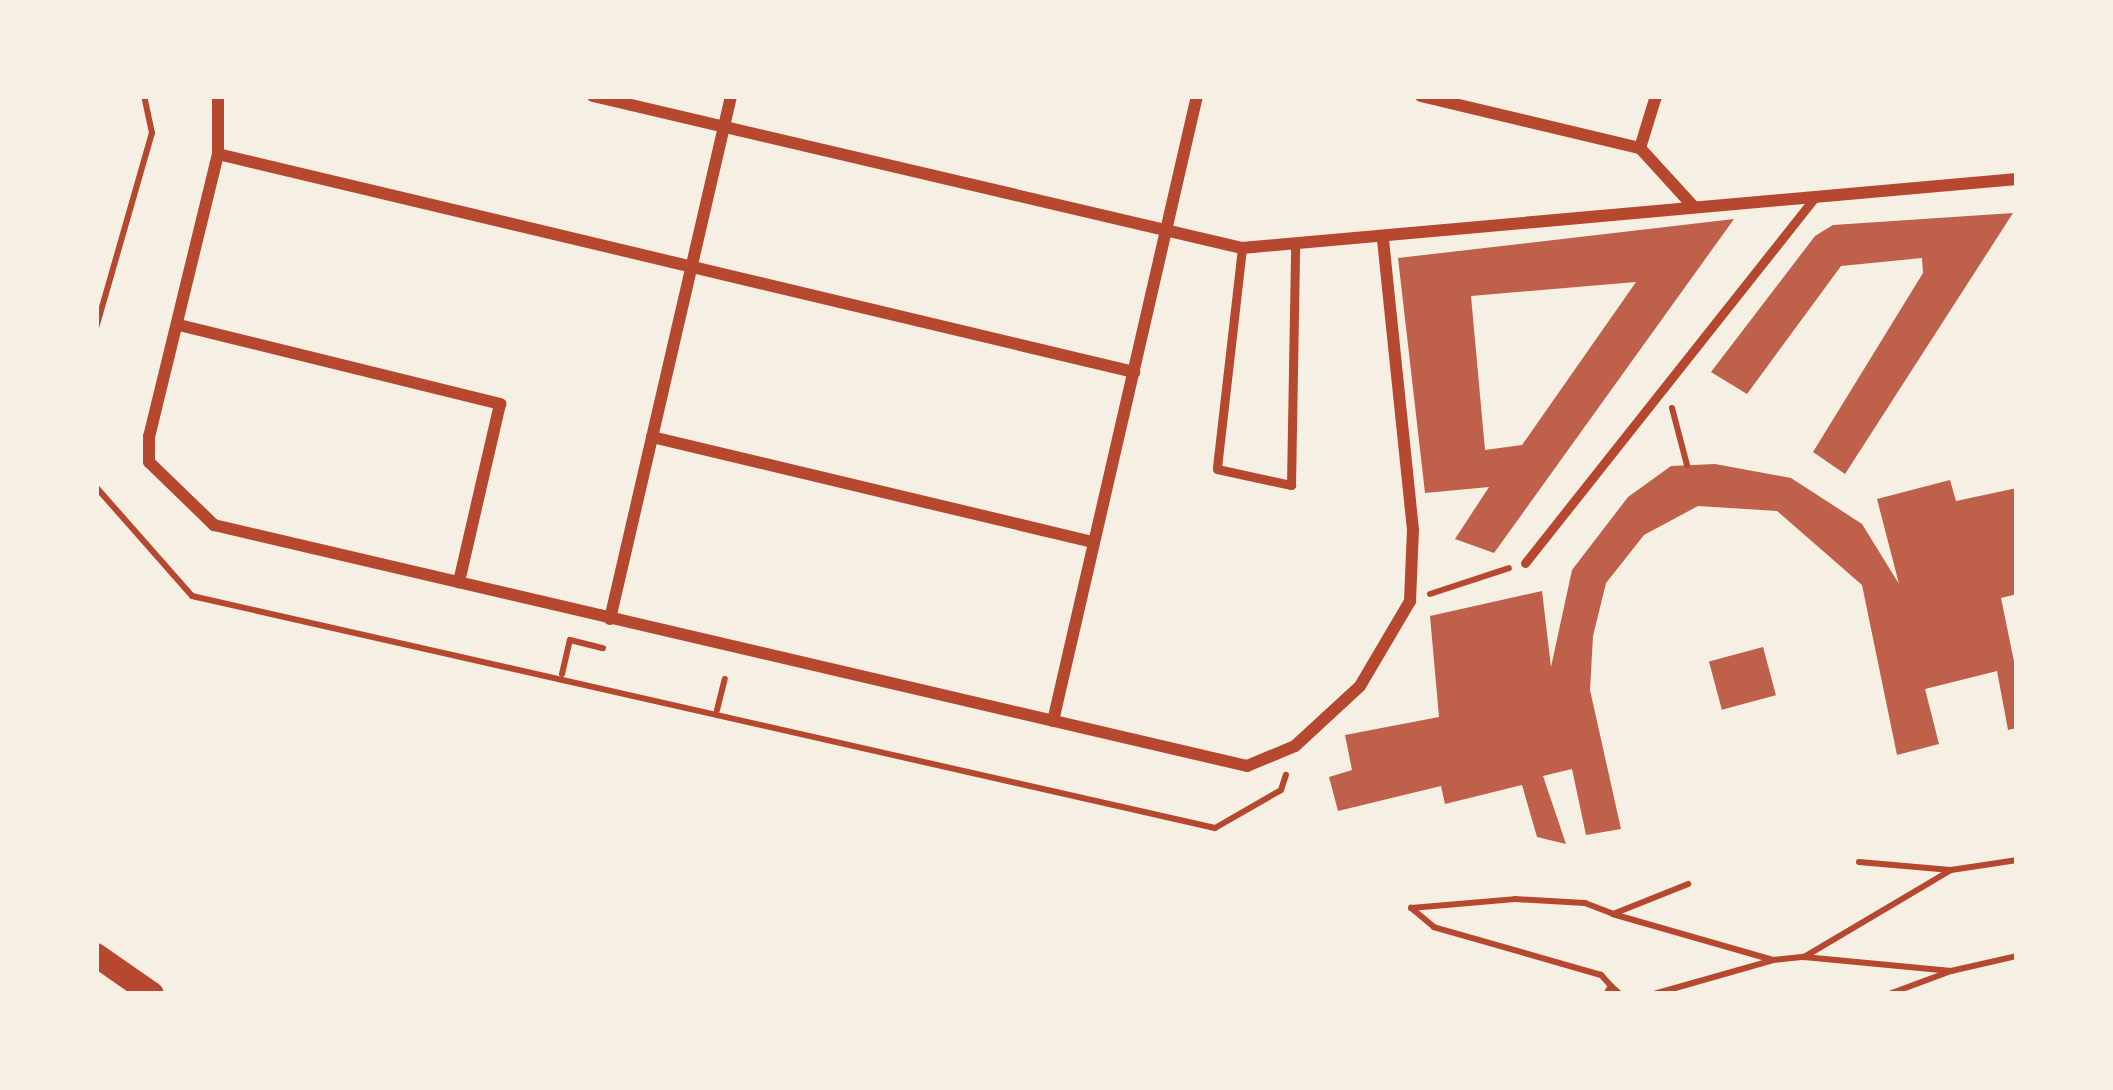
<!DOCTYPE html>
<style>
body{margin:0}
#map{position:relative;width:2113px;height:1090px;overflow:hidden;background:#f6efe4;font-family:Georgia,serif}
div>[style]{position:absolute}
.building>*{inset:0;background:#bf614a;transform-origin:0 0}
.path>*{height:6px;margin:-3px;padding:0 3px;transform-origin:3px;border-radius:3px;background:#b5482f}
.service>*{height:9px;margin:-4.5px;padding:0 4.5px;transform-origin:4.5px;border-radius:4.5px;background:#b5482f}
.minor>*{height:12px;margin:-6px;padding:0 6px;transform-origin:6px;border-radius:6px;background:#b5482f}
.secondary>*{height:24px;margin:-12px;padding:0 12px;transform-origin:12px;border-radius:12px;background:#b5482f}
span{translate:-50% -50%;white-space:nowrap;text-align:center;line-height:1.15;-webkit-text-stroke:12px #f6efe4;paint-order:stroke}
.frame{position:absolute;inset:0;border:99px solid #f6efe4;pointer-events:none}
</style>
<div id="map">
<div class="building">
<i style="clip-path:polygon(2013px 213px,1845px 474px,1813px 452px,1923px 273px,1922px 258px,1841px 266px,1747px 394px,1711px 372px,1815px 236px,1833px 225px)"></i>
<i style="clip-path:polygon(evenodd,1734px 219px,1494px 553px,1455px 539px,1489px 487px,1425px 493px,1398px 258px,1734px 219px,1636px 282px,1522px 445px,1485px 450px,1471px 296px,1636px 282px)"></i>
<i style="clip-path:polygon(1715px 464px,1791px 478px,1862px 524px,1899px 584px,1877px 499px,1950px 480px,1956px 501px,2017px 488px,2017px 594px,2001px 598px,2017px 676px,2017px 728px,2008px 730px,1997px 671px,1925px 689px,1939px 744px,1897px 755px,1862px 585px,1777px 511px,1698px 506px,1644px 535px,1606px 583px,1593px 636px,1590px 690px,1621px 829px,1586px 835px,1572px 769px,1543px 776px,1566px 844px,1537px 837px,1522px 785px,1445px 804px,1441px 786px,1338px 811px,1329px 777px,1352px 770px,1345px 735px,1439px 717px,1430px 616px,1542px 591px,1551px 667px,1572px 570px,1628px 497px,1671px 466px)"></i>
<i style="left:1763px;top:647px;width:50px;height:56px;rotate:75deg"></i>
</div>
<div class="path">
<i style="left:96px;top:328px;width:203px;rotate:-74deg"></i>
<i style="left:152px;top:133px;width:38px;rotate:-102deg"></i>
<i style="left:1672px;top:408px;width:59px;rotate:75.3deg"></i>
<i style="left:96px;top:487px;width:145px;rotate:48.6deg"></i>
<i style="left:192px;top:596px;width:1049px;rotate:12.78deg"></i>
<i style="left:1215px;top:828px;width:76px;rotate:-29.9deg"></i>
<i style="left:1281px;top:790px;width:16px;rotate:-72deg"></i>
<i style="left:1430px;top:594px;width:83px;rotate:-18.2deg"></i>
<i style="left:562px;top:674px;width:35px;rotate:-77deg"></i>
<i style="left:570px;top:640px;width:34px;rotate:14deg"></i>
<i style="left:717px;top:710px;width:32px;rotate:-76deg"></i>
<i style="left:1859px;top:862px;width:92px;rotate:5deg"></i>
<i style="left:1951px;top:870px;width:171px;rotate:149.4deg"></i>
<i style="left:1804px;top:957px;width:148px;rotate:5.4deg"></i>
<i style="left:1951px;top:971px;width:66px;rotate:159.6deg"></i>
<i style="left:1951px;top:870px;width:67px;rotate:-8.6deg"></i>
<i style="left:1773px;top:960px;width:31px;rotate:-6deg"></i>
<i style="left:1951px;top:971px;width:68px;rotate:-12.8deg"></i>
<i style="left:1611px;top:986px;width:12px;rotate:42deg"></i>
<i style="left:1606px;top:994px;width:9px;rotate:-58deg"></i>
<i style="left:1611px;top:986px;width:15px;rotate:-132deg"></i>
<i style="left:1601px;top:975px;width:174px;rotate:-164deg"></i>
<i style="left:1434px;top:927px;width:30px;rotate:-140deg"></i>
<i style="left:1411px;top:908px;width:104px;rotate:-4.9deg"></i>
<i style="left:1515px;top:899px;width:70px;rotate:3.3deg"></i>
<i style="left:1585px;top:903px;width:30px;rotate:21deg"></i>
<i style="left:1654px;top:994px;width:124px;rotate:-15.9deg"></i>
<i style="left:1773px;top:960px;width:166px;rotate:-164deg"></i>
<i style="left:1613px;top:914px;width:81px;rotate:-21.8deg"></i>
</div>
<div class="service">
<i style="left:1242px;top:248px;width:222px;rotate:96.5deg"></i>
<i style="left:1217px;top:469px;width:76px;rotate:12.2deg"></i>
<i style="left:1291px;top:485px;width:240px;rotate:-89deg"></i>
<i style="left:1525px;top:563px;width:466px;rotate:-51.6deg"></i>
</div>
<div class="minor">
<i style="left:218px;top:96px;width:58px;rotate:90deg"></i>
<i style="left:218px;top:154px;width:290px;rotate:103.7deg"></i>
<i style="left:149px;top:436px;width:26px;rotate:90deg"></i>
<i style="left:149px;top:462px;width:91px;rotate:44.1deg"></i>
<i style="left:214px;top:525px;width:1061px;rotate:13.13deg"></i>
<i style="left:1247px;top:766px;width:52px;rotate:-22.6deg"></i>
<i style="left:1295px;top:746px;width:88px;rotate:-42.7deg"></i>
<i style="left:1360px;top:686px;width:99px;rotate:-59.5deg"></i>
<i style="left:1410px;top:601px;width:71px;rotate:-87.6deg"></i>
<i style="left:1413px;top:530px;width:291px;rotate:-95.9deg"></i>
<i style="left:593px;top:96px;width:667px;rotate:13.18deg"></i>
<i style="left:1242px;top:248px;width:778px;rotate:-5.09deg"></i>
<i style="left:1421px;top:96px;width:225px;rotate:13.4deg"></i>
<i style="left:1640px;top:148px;width:79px;rotate:47.6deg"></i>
<i style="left:1640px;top:148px;width:54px;rotate:-72.9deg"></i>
<i style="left:218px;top:154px;width:942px;rotate:13.39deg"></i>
<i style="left:179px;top:325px;width:331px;rotate:13.8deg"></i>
<i style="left:500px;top:404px;width:183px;rotate:103deg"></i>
<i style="left:652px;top:437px;width:454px;rotate:13.4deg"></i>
<i style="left:610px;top:619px;width:537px;rotate:-76.97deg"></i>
<i style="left:1053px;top:721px;width:641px;rotate:-77.03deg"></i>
</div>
<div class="secondary">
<i style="left:96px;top:955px;width:68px;rotate:34.9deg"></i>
</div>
<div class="frame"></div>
</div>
